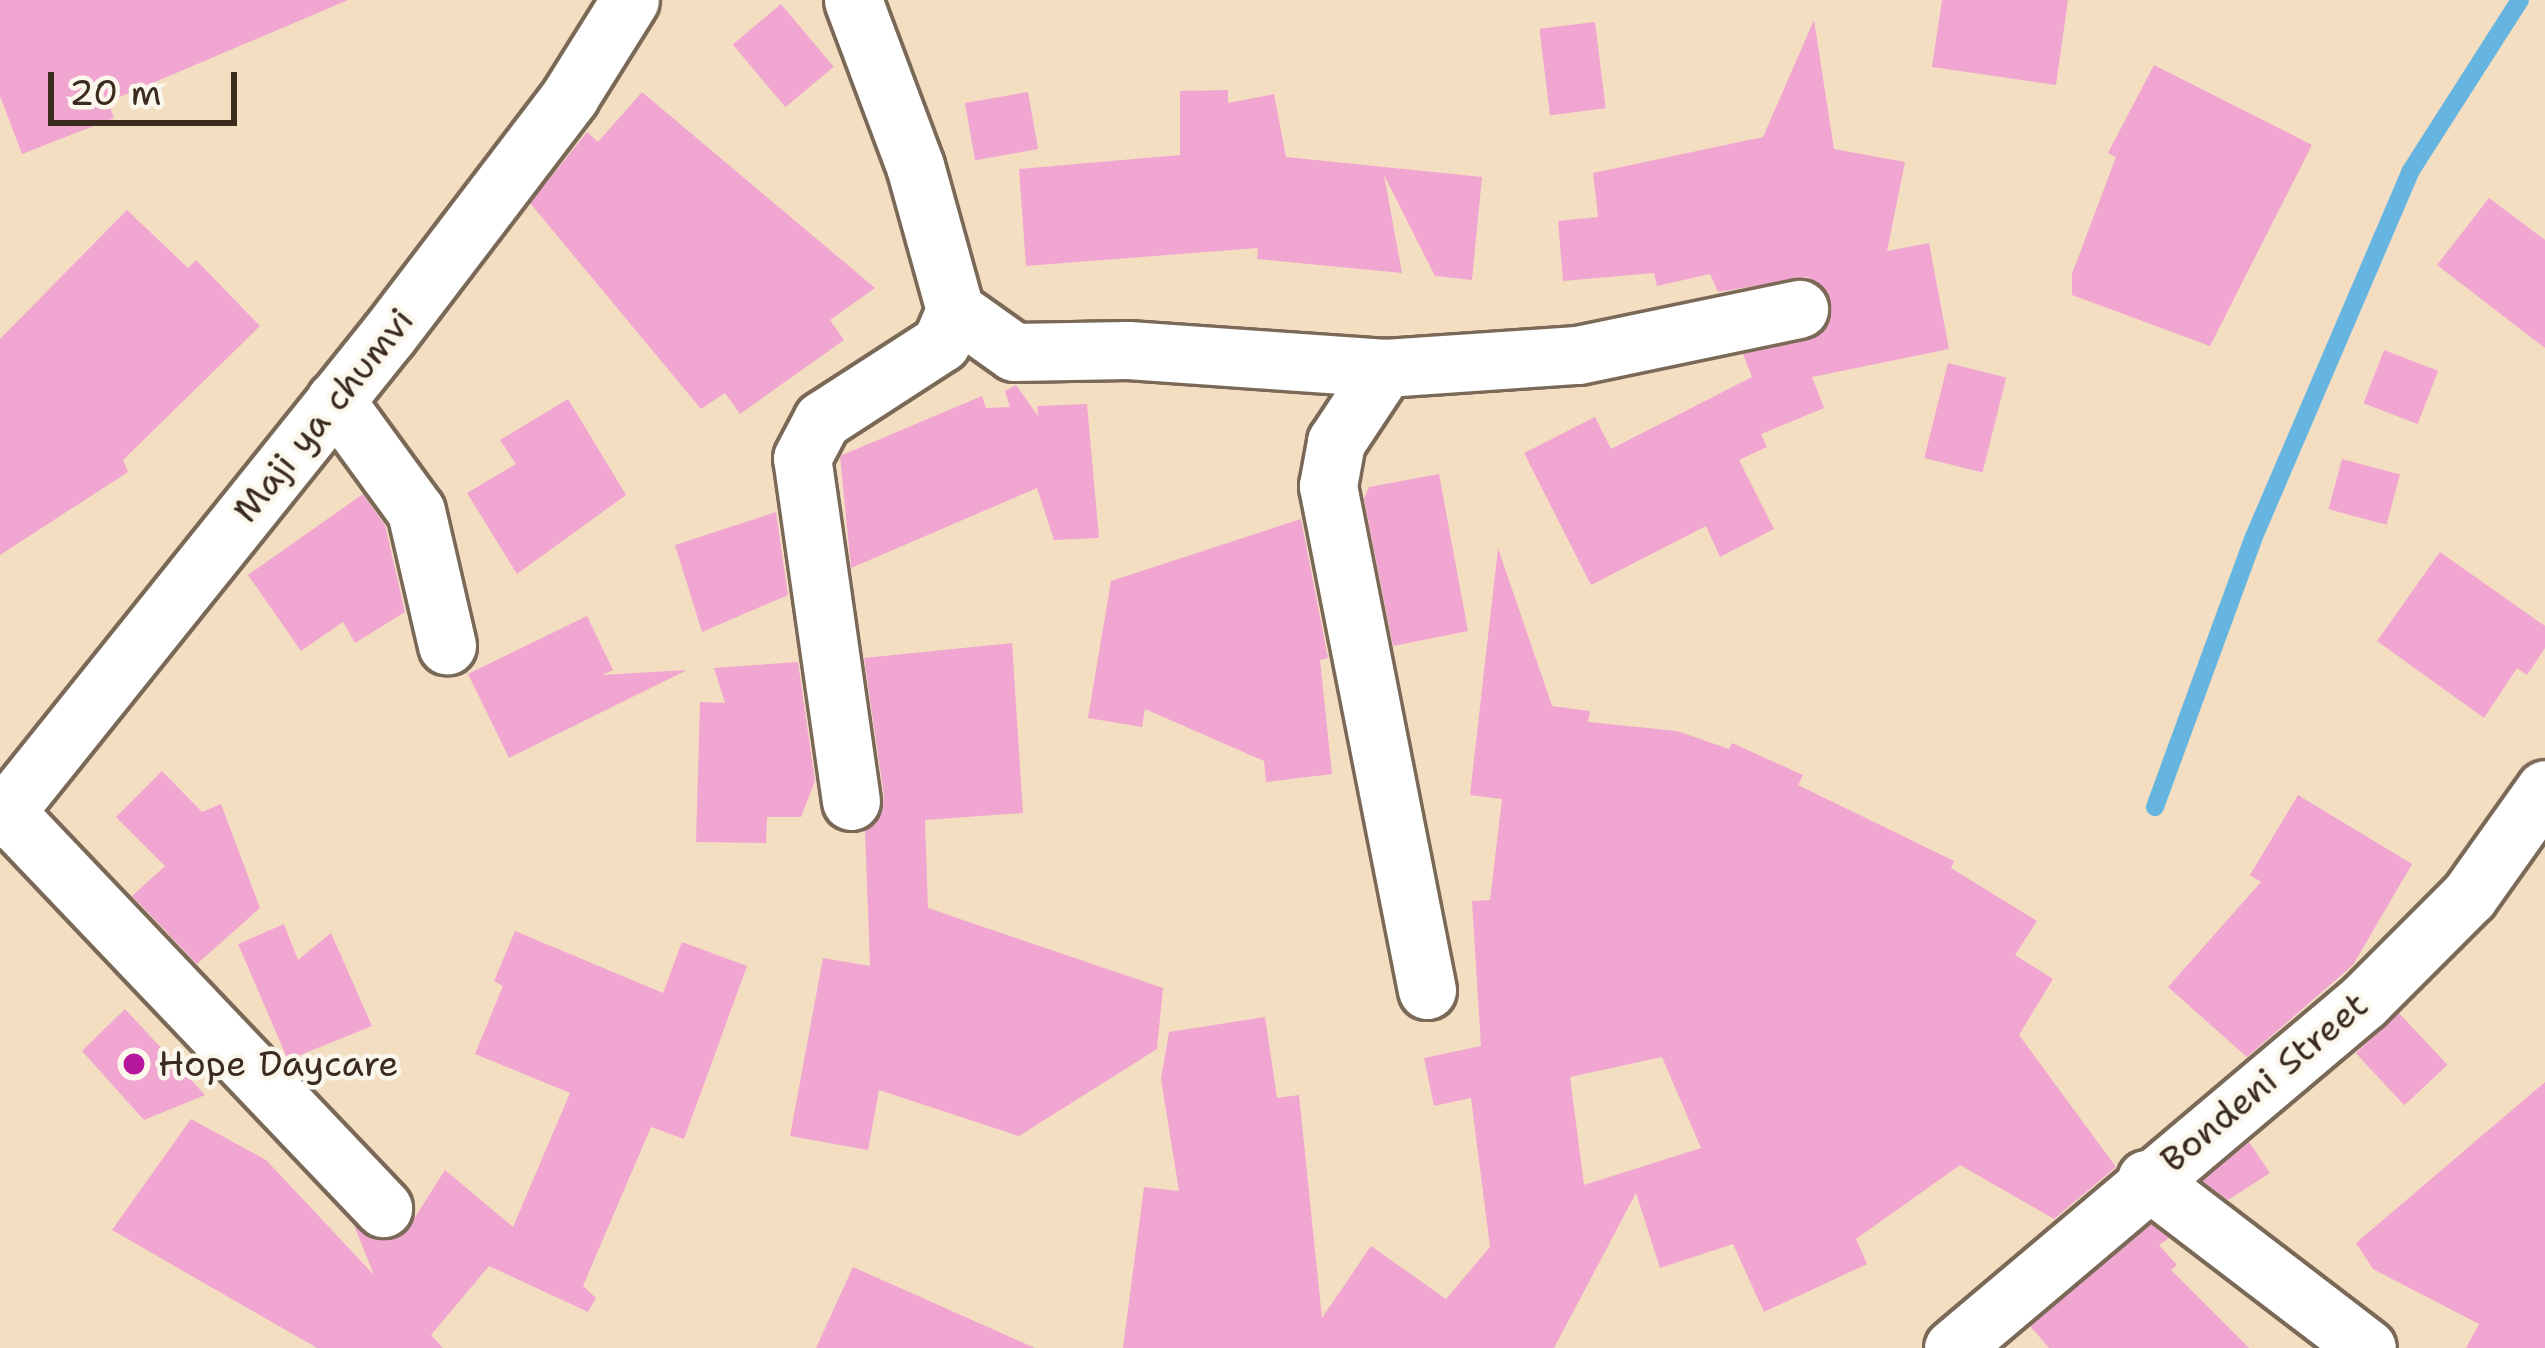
<!DOCTYPE html>
<style>
body{margin:0}
#map{position:relative;width:2545px;height:1348px;overflow:hidden;background:#f3dec1;font-family:"Shantell Sans",sans-serif}
div>[style]{position:absolute}
.stream>*{height:18px;margin:-9px;padding:0 9px;transform-origin:9px;border-radius:9px;background:#66b5e0}
.building>*{inset:0;background:#f0a6d1;transform-origin:0 0}
.roads{filter:drop-shadow(3px 0 #7b6957) drop-shadow(-3px 0 #7b6957) drop-shadow(0 3px #7b6957) drop-shadow(0 -3px #7b6957)}
.minor>*{height:57px;margin:-28.5px;padding:0 28.5px;transform-origin:28.5px;border-radius:28.5px;background:#fff}
.dots>*{width:33px;height:33px;translate:-50% -50%;box-sizing:border-box;border:6px solid #fbf7ec;border-radius:50%}
span{translate:-50% -50%;white-space:nowrap;text-align:center;line-height:1.15;-webkit-text-stroke:9px #fbf7ec;paint-order:stroke}
.street-label{font-size:36px;color:#3b2a1e}
.poi-label{font-size:36px;color:#3b2a1e}
.left{translate:0 -50%;text-align:left}
.scale{position:absolute;left:48px;top:72px;width:189px;height:54px;box-sizing:border-box;border:6px solid #3b2a1e;border-top:0;padding-left:15px;font-size:36px;line-height:42px;white-space:nowrap;color:#3b2a1e;-webkit-text-stroke:9px #fbf7ec;paint-order:stroke}
</style>
<div id="map">
<div class="stream">
<i style="left:2155px;top:807px;width:285px;rotate:-69.9deg"></i>
<i style="left:2253px;top:539px;width:399px;rotate:-66.8deg"></i>
<i style="left:2410px;top:172px;width:204px;rotate:-57.4deg"></i>
</div>
<div class="building">
<i style="clip-path:polygon(0 0,348px 0,108px 102px,114px 118px,22px 154px,0 96px)"></i>
<i style="clip-path:polygon(1942px 0,2068px 0,2056px 85px,1932px 67px)"></i>
<i style="left:781px;top:4px;width:82px;height:63px;rotate:50deg"></i>
<i style="clip-path:polygon(1814px 20px,1834px 149px,1905px 162px,1887px 251px,1929px 243px,1949px 349px,1812px 377px,1824px 408px,1761px 434px,1767px 447px,1739px 460px,1774px 529px,1720px 557px,1706px 526px,1591px 585px,1524px 453px,1595px 417px,1611px 449px,1752px 377px,1743px 354px,1820px 334px,1831px 303px,1808px 277px,1718px 292px,1710px 274px,1657px 286px,1654px 273px,1563px 281px,1558px 221px,1598px 217px,1593px 173px,1763px 137px)"></i>
<i style="left:1595px;top:22px;width:87px;height:56px;rotate:83deg"></i>
<i style="clip-path:polygon(2154px 65px,2312px 145px,2210px 346px,2072px 295px,2072px 274px,2116px 157px,2108px 153px)"></i>
<i style="clip-path:polygon(1228px 90px,1228px 103px,1274px 94px,1286px 157px,1482px 177px,1472px 280px,1435px 276px,1384px 175px,1402px 273px,1257px 259px,1258px 248px,1026px 266px,1019px 169px,1180px 155px,1180px 91px)"></i>
<i style="clip-path:polygon(642px 92px,875px 288px,830px 320px,844px 340px,740px 414px,725px 393px,701px 409px,530px 203px,587px 132px,598px 142px)"></i>
<i style="left:1028px;top:92px;width:58px;height:64px;rotate:80deg"></i>
<i style="clip-path:polygon(2489px 198px,2545px 240px,2545px 348px,2437px 265px)"></i>
<i style="clip-path:polygon(127px 210px,188px 268px,196px 260px,260px 326px,123px 460px,128px 472px,0 555px,0 339px)"></i>
<i style="left:2384px;top:350px;width:58px;height:57px;rotate:21deg"></i>
<i style="left:1948px;top:363px;width:60px;height:98px;rotate:14deg"></i>
<i style="clip-path:polygon(1016px 385px,1038px 416px,1037px 406px,1087px 404px,1099px 538px,1054px 540px,1037px 488px,851px 568px,840px 456px,982px 396px,986px 408px,1010px 407px,1005px 391px)"></i>
<i style="clip-path:polygon(568px 399px,626px 495px,517px 574px,467px 493px,516px 464px,500px 440px)"></i>
<i style="left:2342px;top:459px;width:60px;height:52px;rotate:15deg"></i>
<i style="clip-path:polygon(1439px 474px,1468px 631px,1393px 646px,1364px 499px,1369px 487px)"></i>
<i style="clip-path:polygon(363px 494px,385px 525px,405px 612px,355px 643px,343px 622px,301px 651px,248px 575px)"></i>
<i style="clip-path:polygon(776px 512px,788px 595px,702px 632px,675px 545px)"></i>
<i style="clip-path:polygon(1301px 519px,1328px 658px,1320px 660px,1332px 774px,1266px 782px,1264px 761px,1145px 709px,1142px 727px,1088px 718px,1111px 581px)"></i>
<i style="clip-path:polygon(evenodd,1498px 548px,1552px 706px,1590px 711px,1588px 722px,1677px 731px,1729px 749px,1732px 743px,1803px 775px,1798px 785px,1954px 861px,1951px 868px,2037px 921px,2015px 955px,2053px 979px,2019px 1035px,2116px 1167px,2054px 1219px,1960px 1165px,1856px 1239px,1867px 1264px,1764px 1312px,1733px 1244px,1660px 1268px,1636px 1193px,1554px 1348px,1123px 1348px,1144px 1187px,1179px 1191px,1161px 1079px,1169px 1032px,1265px 1017px,1277px 1098px,1299px 1095px,1322px 1318px,1371px 1246px,1446px 1299px,1490px 1247px,1471px 1098px,1434px 1106px,1424px 1058px,1481px 1046px,1472px 901px,1490px 900px,1502px 799px,1470px 795px,1498px 548px,1662px 1057px,1701px 1148px,1584px 1185px,1570px 1077px,1662px 1057px)"></i>
<i style="clip-path:polygon(2440px 552px,2545px 626px,2545px 648px,2527px 675px,2517px 668px,2484px 718px,2377px 641px)"></i>
<i style="clip-path:polygon(587px 616px,613px 670px,602px 675px,687px 670px,509px 758px,468px 674px)"></i>
<i style="clip-path:polygon(1012px 643px,1023px 813px,925px 820px,928px 908px,1163px 988px,1157px 1049px,1019px 1136px,879px 1090px,868px 1150px,790px 1136px,823px 958px,870px 966px,865px 830px,881px 814px,884px 796px,864px 658px)"></i>
<i style="clip-path:polygon(798px 662px,815px 781px,801px 817px,767px 817px,766px 843px,696px 842px,700px 702px,725px 703px,714px 668px)"></i>
<i style="clip-path:polygon(162px 771px,202px 812px,221px 804px,260px 908px,197px 964px,132px 896px,165px 866px,116px 817px)"></i>
<i style="clip-path:polygon(2298px 795px,2412px 864px,2353px 965px,2247px 1057px,2168px 987px,2261px 882px,2250px 875px)"></i>
<i style="clip-path:polygon(284px 924px,298px 960px,331px 933px,372px 1026px,288px 1060px,238px 944px)"></i>
<i style="clip-path:polygon(515px 931px,663px 993px,682px 942px,747px 966px,684px 1139px,651px 1127px,583px 1286px,596px 1298px,588px 1312px,489px 1266px,431px 1335px,443px 1348px,317px 1348px,112px 1230px,191px 1119px,266px 1160px,374px 1275px,354px 1225px,375px 1240px,405px 1233px,445px 1170px,513px 1227px,570px 1093px,475px 1054px,503px 986px,494px 981px)"></i>
<i style="clip-path:polygon(125px 1009px,205px 1095px,144px 1120px,82px 1051px)"></i>
<i style="left:2399px;top:1013px;width:71px;height:59px;rotate:47deg"></i>
<i style="clip-path:polygon(2545px 1082px,2545px 1348px,2466px 1348px,2479px 1324px,2373px 1269px,2356px 1243px)"></i>
<i style="clip-path:polygon(2249px 1142px,2270px 1173px,2228px 1200px,2202px 1181px)"></i>
<i style="clip-path:polygon(2151px 1224px,2169px 1238px,2159px 1245px,2177px 1265px,2171px 1270px,2249px 1348px,2049px 1348px,2030px 1326px)"></i>
<i style="clip-path:polygon(853px 1267px,1035px 1348px,816px 1348px)"></i>
</div>
<div class="roads">
<div class="minor">
<i style="left:955px;top:310px;width:72px;rotate:35.4deg"></i>
<i style="left:1014px;top:352px;width:114px;rotate:-1deg"></i>
<i style="left:1128px;top:350px;width:258px;rotate:4deg"></i>
<i style="left:335px;top:400px;width:137px;rotate:53.9deg"></i>
<i style="left:416px;top:511px;width:138px;rotate:77deg"></i>
<i style="left:851px;top:801px;width:346px;rotate:-98.1deg"></i>
<i style="left:802px;top:458px;width:43px;rotate:-62.2deg"></i>
<i style="left:822px;top:420px;width:142px;rotate:-32.9deg"></i>
<i style="left:941px;top:343px;width:36px;rotate:-67deg"></i>
<i style="left:955px;top:310px;width:149px;rotate:-105.5deg"></i>
<i style="left:915px;top:166px;width:177px;rotate:-110.5deg"></i>
<i style="left:6px;top:812px;width:547px;rotate:46.41deg"></i>
<i style="left:0;top:819px;width:622px;rotate:-51.27deg"></i>
<i style="left:389px;top:334px;width:299px;rotate:-52.7deg"></i>
<i style="left:570px;top:96px;width:113px;rotate:-58deg"></i>
<i style="left:1427px;top:990px;width:514px;rotate:-101.11deg"></i>
<i style="left:1328px;top:486px;width:45px;rotate:-79.7deg"></i>
<i style="left:1336px;top:442px;width:89px;rotate:-56.5deg"></i>
<i style="left:1385px;top:368px;width:193px;rotate:-3.9deg"></i>
<i style="left:1578px;top:355px;width:226px;rotate:-11.8deg"></i>
<i style="left:2146px;top:1179px;width:278px;rotate:37.4deg"></i>
<i style="left:1953px;top:1348px;width:538px;rotate:-40.17deg"></i>
<i style="left:2364px;top:1001px;width:148px;rotate:-45deg"></i>
<i style="left:2469px;top:896px;width:131px;rotate:-54.6deg"></i>
</div>
</div>
<div class="dots">
<i style="left:134px;top:1064px;background:#b5179e"></i>
</div>
<div class="street-label">
<span style="left:323px;top:415px;rotate:-51deg">Maji ya chumvi</span>
<span style="left:2264px;top:1082px;rotate:-40deg">Bondeni Street</span>
</div>
<div class="poi-label">
<span class="left" style="left:158px;top:1064px">Hope Daycare</span>
</div>
<div class="scale">20 m</div>
</div>
